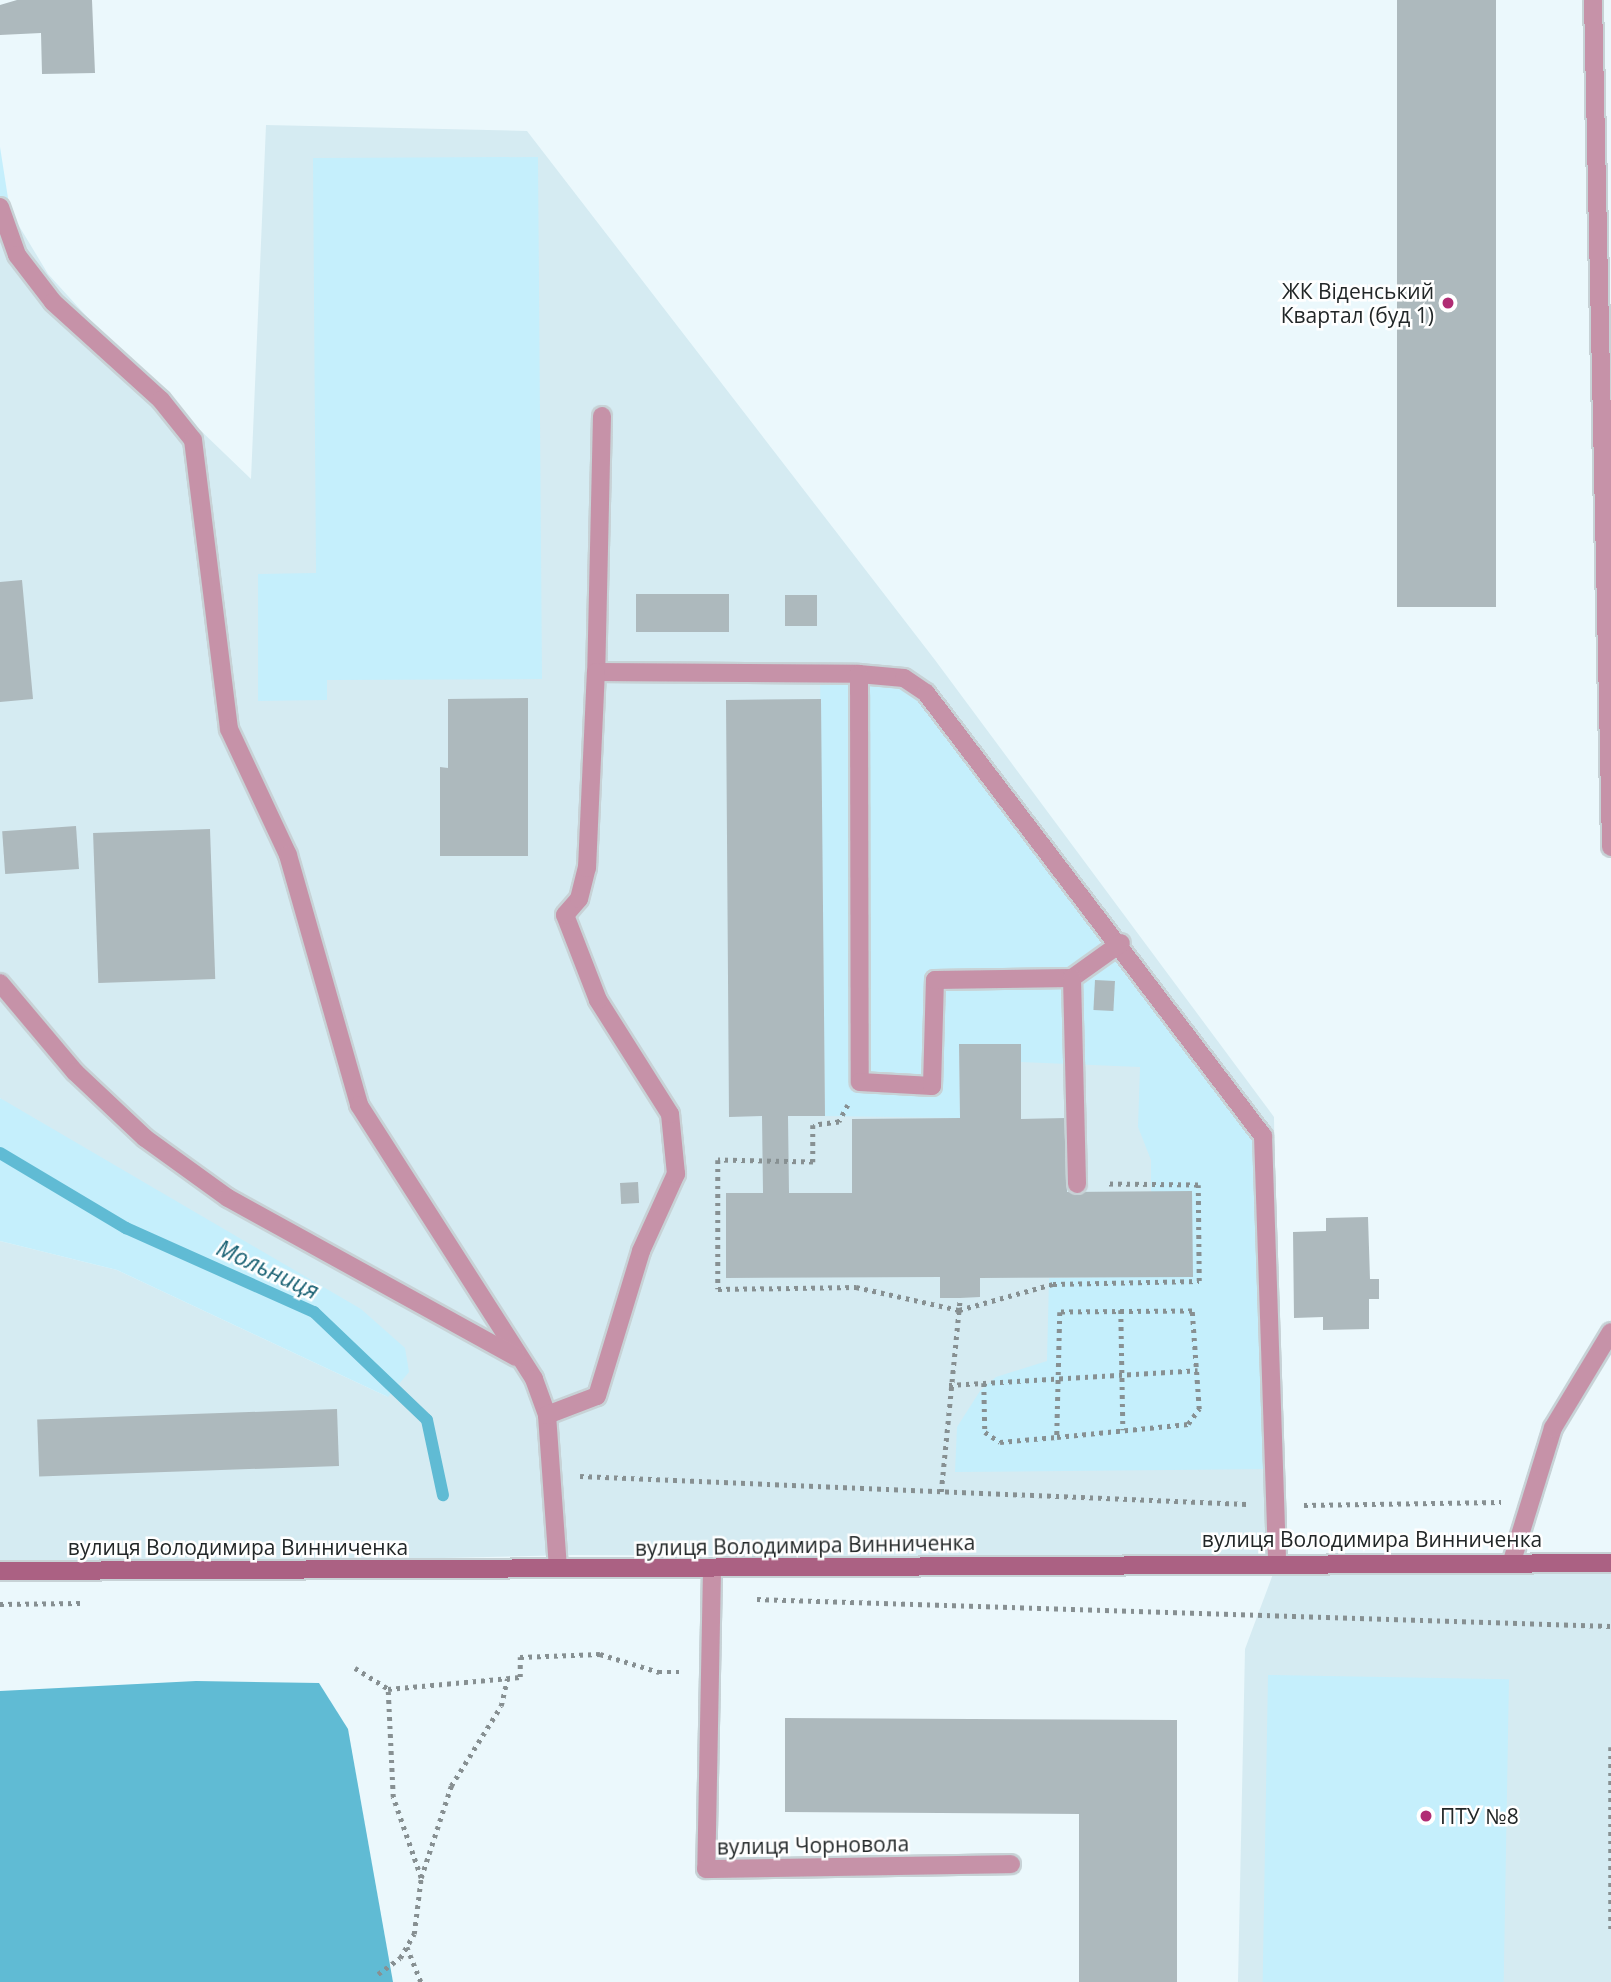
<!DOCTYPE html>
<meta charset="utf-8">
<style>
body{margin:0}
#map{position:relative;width:1611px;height:1982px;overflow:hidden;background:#ebf8fc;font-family:"Open Sans",sans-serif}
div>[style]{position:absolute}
.built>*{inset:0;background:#d5ebf2}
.green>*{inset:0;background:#c5effc;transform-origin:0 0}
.water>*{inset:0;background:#60bbd4}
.stream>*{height:12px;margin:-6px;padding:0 6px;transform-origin:6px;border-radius:6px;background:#60bbd4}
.building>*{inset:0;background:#adb9bd;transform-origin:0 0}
.path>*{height:4.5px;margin-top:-2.25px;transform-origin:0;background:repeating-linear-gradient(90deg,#879092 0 3.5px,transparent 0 8.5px)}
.roads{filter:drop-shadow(2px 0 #c7d2d6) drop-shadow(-2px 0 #c7d2d6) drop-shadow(0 2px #c7d2d6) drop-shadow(0 -2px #c7d2d6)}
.lane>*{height:18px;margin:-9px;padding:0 9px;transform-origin:9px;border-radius:9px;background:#c692a8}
.street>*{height:18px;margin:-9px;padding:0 9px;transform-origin:9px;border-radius:9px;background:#c692a8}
.secondary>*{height:18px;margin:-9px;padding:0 9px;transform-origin:9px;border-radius:9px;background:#ab6183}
.dots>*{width:19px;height:19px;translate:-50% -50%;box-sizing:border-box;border:4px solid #fff;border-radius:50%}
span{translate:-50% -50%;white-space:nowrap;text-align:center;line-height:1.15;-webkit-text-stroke:5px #fff;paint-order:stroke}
.poi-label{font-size:21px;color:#222728}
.right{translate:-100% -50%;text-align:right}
.left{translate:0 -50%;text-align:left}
.street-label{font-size:21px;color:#222728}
.water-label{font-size:23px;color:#196173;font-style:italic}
</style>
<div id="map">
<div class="built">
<i style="clip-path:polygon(266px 125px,527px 131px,935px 660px,1274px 1117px,1280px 1558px,1611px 1560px,1611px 1982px,1238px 1982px,1245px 1649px,1279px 1558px,573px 1555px,0 1568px,0 1241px,117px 1270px,388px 1397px,0 1098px,0 212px,10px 211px,48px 274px,118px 351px,251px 479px)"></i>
</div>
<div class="green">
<i style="clip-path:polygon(0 147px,10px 211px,0 212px)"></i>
<i style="clip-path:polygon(538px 157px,542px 679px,327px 680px,327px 700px,258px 701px,258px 574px,316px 573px,313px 158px)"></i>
<i style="clip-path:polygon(820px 675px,905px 681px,946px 714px,1260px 1136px,1271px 1469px,955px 1472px,957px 1427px,980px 1391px,996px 1377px,1047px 1361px,1049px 1278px,1192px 1276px,1151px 1191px,1151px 1160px,1138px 1127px,1140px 1067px,1020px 1062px,959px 1044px,960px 1118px,825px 1116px)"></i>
<i style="clip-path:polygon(0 1098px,361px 1309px,405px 1348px,409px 1372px,388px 1397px,117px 1270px,0 1241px)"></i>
<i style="left:1268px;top:1675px;width:241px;height:307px;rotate:1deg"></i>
</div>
<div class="water">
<i style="clip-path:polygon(196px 1681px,319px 1683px,348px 1729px,393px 1982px,0 1982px,0 1691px)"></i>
</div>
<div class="stream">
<i style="left:0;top:1153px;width:147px;rotate:30.8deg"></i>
<i style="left:126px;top:1228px;width:206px;rotate:24.1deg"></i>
<i style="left:314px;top:1312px;width:156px;rotate:43.7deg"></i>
<i style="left:427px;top:1420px;width:77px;rotate:78deg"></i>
</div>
<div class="building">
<i style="clip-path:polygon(17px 0,92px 0,95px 73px,42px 74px,41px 33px,0 35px,0 5px)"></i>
<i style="left:1397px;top:0;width:99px;height:607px"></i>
<i style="clip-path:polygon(22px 580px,33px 699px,0 702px,0 582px)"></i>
<i style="left:729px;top:594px;width:38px;height:93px;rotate:90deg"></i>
<i style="left:785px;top:595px;width:32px;height:31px"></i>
<i style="clip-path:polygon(528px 698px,528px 856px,440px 856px,440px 767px,448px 768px,448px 699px)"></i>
<i style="clip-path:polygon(821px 699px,825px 1116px,788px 1116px,789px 1193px,852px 1193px,852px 1119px,960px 1118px,959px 1044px,1021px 1044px,1021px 1119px,1066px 1118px,1067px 1192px,1192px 1191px,1193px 1277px,980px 1278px,980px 1297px,960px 1298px,940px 1298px,940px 1277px,726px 1278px,726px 1193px,763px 1193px,762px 1116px,729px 1117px,726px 700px)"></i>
<i style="left:76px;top:826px;width:43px;height:74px;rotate:86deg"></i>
<i style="left:210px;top:829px;width:150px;height:117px;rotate:88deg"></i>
<i style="left:1095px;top:980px;width:20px;height:30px;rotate:3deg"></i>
<i style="left:638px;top:1182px;width:21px;height:18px;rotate:87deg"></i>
<i style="clip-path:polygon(1368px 1217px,1370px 1279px,1379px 1279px,1379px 1299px,1369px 1299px,1369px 1329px,1323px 1330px,1323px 1317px,1294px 1318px,1293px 1232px,1326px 1231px,1326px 1218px)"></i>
<i style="left:337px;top:1409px;width:57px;height:300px;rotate:88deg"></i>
<i style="clip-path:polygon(785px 1718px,1177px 1720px,1177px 1982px,1079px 1982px,1079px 1814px,785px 1812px)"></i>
</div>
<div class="path">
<i style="left:848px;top:1105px;width:19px;rotate:118deg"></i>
<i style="left:839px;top:1122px;width:26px;rotate:173deg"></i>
<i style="left:813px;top:1125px;width:37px;rotate:90deg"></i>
<i style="left:813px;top:1162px;width:95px;rotate:-178.8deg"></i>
<i style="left:718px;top:1160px;width:129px;rotate:90deg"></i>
<i style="left:718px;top:1289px;width:138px;rotate:-0.8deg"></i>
<i style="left:856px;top:1287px;width:106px;rotate:12.6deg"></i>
<i style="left:959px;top:1310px;width:98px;rotate:-15.5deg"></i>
<i style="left:1053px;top:1284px;width:146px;rotate:-1.2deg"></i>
<i style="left:1199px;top:1281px;width:96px;rotate:-90.6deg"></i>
<i style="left:1198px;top:1185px;width:93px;rotate:-179.4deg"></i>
<i style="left:1121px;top:1310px;width:120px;rotate:89deg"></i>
<i style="left:984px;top:1383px;width:49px;rotate:88.8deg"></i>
<i style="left:985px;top:1432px;width:18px;rotate:34deg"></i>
<i style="left:1000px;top:1442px;width:57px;rotate:-5deg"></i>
<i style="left:1057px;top:1437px;width:132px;rotate:-5.7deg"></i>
<i style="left:1188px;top:1424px;width:19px;rotate:-54deg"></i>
<i style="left:1199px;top:1409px;width:98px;rotate:-94.1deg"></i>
<i style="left:1192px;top:1311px;width:132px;rotate:179.6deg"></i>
<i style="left:1060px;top:1312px;width:125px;rotate:91.4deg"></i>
<i style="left:949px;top:1385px;width:249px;rotate:-3.4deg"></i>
<i style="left:580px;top:1476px;width:667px;rotate:2.41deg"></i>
<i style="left:941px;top:1492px;width:195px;rotate:-84.4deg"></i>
<i style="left:1304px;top:1505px;width:197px;rotate:-0.9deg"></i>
<i style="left:757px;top:1599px;width:854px;rotate:1.81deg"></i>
<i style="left:0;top:1604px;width:80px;rotate:-0.7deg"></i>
<i style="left:355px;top:1668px;width:39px;rotate:32deg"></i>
<i style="left:388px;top:1689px;width:133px;rotate:-5.2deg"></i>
<i style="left:520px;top:1677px;width:20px;rotate:-90deg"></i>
<i style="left:520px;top:1657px;width:80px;rotate:-2.1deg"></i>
<i style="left:600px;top:1654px;width:62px;rotate:17deg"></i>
<i style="left:659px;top:1672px;width:25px"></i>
<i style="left:1611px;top:1747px;width:183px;rotate:90deg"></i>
<i style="left:421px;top:1878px;width:97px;rotate:-71.9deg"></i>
<i style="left:451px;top:1786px;width:94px;rotate:-58deg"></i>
<i style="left:501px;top:1706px;width:28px;rotate:-77deg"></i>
<i style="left:407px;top:1947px;width:38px;rotate:68deg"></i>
<i style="left:378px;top:1974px;width:27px;rotate:-36deg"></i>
<i style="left:400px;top:1958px;width:28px;rotate:-60deg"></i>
<i style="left:414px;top:1934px;width:56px;rotate:-82.9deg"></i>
<i style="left:421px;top:1878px;width:86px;rotate:-109.1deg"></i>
<i style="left:393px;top:1797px;width:108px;rotate:-92.7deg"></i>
</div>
<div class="roads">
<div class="lane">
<i style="left:0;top:207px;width:51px;rotate:70.5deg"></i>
<i style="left:17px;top:255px;width:59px;rotate:52.5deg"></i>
<i style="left:53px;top:302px;width:146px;rotate:42.2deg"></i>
<i style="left:161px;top:400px;width:51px;rotate:51.3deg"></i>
<i style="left:193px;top:440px;width:291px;rotate:82.9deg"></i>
<i style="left:229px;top:729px;width:139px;rotate:64.9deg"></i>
<i style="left:288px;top:855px;width:260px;rotate:74.1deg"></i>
<i style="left:359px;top:1105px;width:325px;rotate:57.4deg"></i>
<i style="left:534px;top:1379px;width:38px;rotate:70deg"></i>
<i style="left:547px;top:1415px;width:153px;rotate:85.9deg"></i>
<i style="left:602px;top:416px;width:256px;rotate:91.3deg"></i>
<i style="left:596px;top:672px;width:263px;rotate:0.4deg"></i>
<i style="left:859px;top:674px;width:45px;rotate:5.1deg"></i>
<i style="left:904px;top:678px;width:27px;rotate:34deg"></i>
<i style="left:926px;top:693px;width:557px;rotate:52.74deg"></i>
<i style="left:1263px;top:1136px;width:425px;rotate:88.1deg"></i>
<i style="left:859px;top:674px;width:408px;rotate:89.9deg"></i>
<i style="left:860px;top:1082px;width:72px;rotate:3.2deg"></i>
<i style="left:932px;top:1086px;width:106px;rotate:-88.4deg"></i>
<i style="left:935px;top:980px;width:137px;rotate:-0.8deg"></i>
<i style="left:1072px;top:978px;width:60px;rotate:-35.5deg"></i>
<i style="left:1072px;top:978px;width:206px;rotate:88.6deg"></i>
<i style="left:0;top:983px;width:116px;rotate:49.9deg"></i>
<i style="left:75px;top:1072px;width:96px;rotate:43.3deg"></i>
<i style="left:145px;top:1138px;width:102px;rotate:35.9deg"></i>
<i style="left:228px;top:1198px;width:329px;rotate:28.9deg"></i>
<i style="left:547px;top:1415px;width:53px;rotate:-20.8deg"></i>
<i style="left:597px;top:1396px;width:152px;rotate:-73.1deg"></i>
<i style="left:641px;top:1251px;width:85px;rotate:-65.6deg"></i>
<i style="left:676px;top:1174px;width:60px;rotate:-95.7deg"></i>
<i style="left:670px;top:1114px;width:135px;rotate:-122.3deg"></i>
<i style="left:598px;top:1000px;width:91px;rotate:-111.2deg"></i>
<i style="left:565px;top:915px;width:21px;rotate:-49deg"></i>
<i style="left:579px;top:899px;width:32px;rotate:-76deg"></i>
<i style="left:587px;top:868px;width:196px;rotate:-87.4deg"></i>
<i style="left:712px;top:1570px;width:299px;rotate:91.1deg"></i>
<i style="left:706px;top:1869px;width:305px;rotate:-0.9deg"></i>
</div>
<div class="street">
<i style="left:1593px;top:0;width:847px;rotate:88.78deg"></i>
<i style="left:1512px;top:1561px;width:139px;rotate:-72.9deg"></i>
<i style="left:1553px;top:1428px;width:112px;rotate:-58.9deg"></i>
</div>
<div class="secondary">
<i style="left:0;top:1571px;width:1611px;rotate:-0.28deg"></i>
</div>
</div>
<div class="dots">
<i style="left:1448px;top:303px;background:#b02c74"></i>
<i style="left:1426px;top:1816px;background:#b02c74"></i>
</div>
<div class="poi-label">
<span class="right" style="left:1434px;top:303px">ЖК Віденський<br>Квартал (буд 1)</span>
<span class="left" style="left:1440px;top:1816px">ПТУ №8</span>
</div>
<div class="street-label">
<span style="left:1372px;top:1539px">вулиця Володимира Винниченка</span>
<span style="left:805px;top:1545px;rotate:-1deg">вулиця Володимира Винниченка</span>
<span style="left:238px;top:1547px">вулиця Володимира Винниченка</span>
<span style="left:813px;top:1845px;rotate:-1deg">вулиця Чорновола</span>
</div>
<div class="water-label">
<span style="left:268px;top:1269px;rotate:25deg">Мольниця</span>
</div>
</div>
